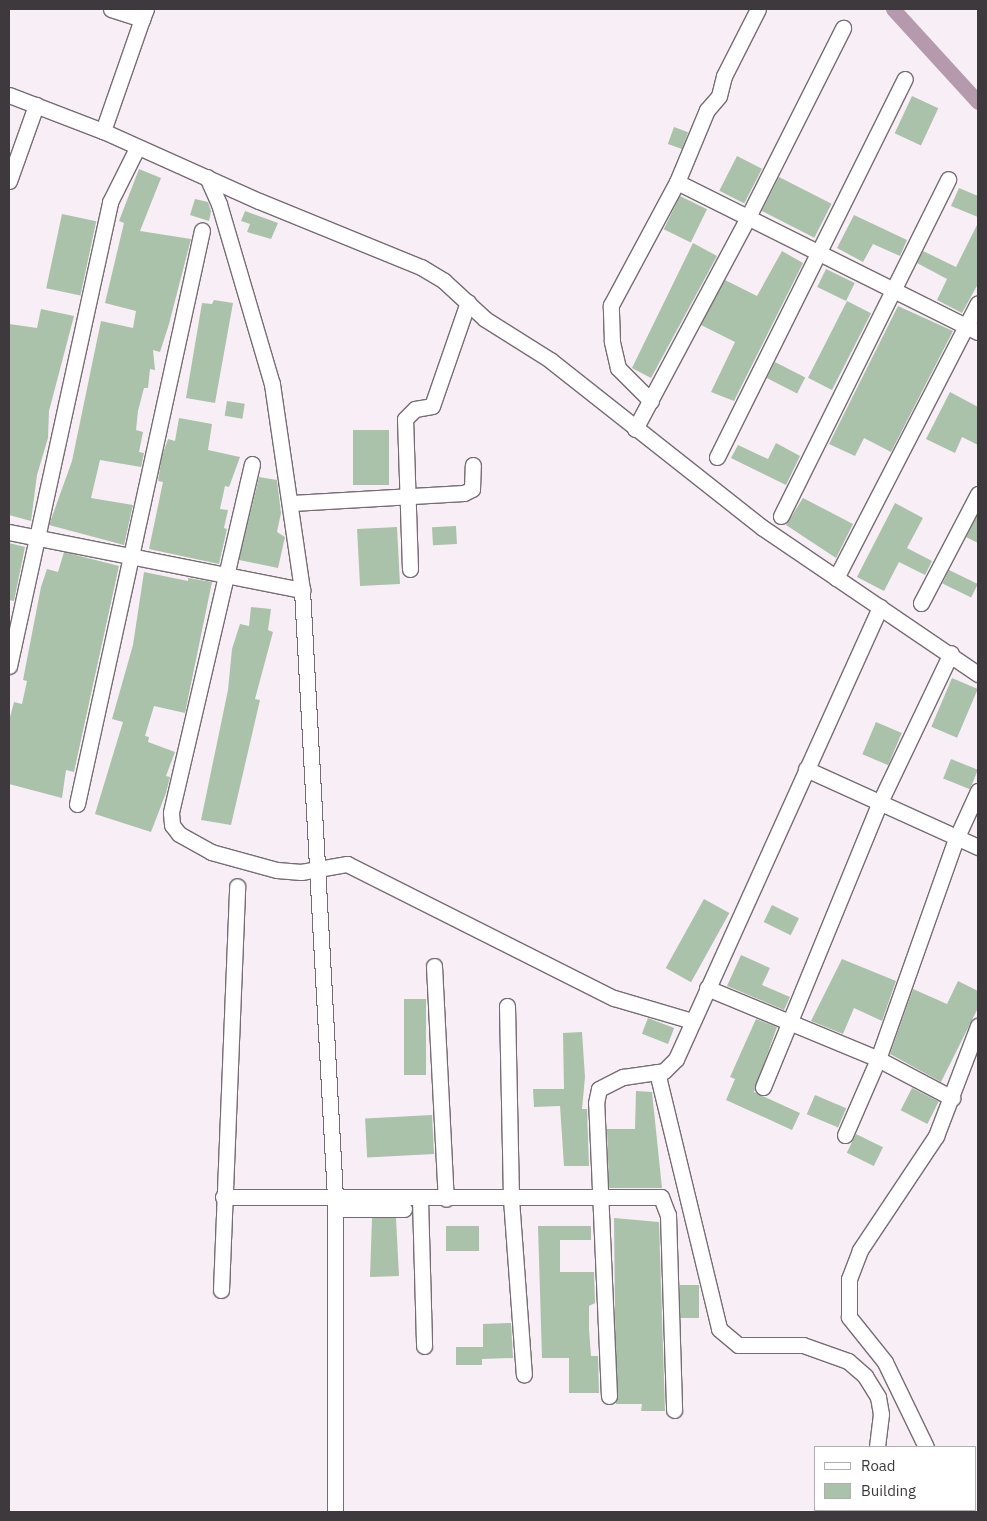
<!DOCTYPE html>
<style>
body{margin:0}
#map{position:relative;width:987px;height:1521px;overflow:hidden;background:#f8eef5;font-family:"IBM Plex Sans",sans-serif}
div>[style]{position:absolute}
.canal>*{height:15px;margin:-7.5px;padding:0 7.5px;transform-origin:7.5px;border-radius:7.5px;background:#b59aae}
.building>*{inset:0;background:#aac2a9;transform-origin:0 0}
.roads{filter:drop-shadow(1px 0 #766d73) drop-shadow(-1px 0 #766d73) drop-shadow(0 1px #766d73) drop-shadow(0 -1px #766d73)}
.minor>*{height:15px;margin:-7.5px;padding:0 7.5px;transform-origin:7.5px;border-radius:7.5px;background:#fff}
span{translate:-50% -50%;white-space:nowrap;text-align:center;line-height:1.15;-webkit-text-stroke:5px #fff;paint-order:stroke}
.frame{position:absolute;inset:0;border:10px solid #3d393c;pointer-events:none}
.legend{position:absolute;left:814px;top:1446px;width:162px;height:65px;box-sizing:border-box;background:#fff;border:1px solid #b1b0b1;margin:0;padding:6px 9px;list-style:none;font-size:15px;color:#3d393c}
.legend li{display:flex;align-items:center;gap:10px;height:25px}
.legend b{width:25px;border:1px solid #b1b0b1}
</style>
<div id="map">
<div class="canal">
<i style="left:893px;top:9px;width:126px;rotate:47.6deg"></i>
</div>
<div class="building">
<i style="left:912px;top:96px;width:29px;height:41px;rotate:25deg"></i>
<i style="left:674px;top:127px;width:15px;height:18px;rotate:20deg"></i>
<i style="left:737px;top:156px;width:28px;height:39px;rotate:27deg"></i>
<i style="clip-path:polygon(139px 169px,161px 178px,140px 231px,191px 239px,169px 324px,160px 352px,153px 350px,155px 370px,150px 369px,148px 388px,144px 388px,138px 411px,136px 430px,143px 432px,139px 452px,144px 453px,141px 467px,100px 460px,91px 498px,133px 505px,124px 545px,49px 525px,72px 461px,101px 321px,133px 328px,136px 311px,105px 303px,124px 223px,119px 221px)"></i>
<i style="left:779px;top:177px;width:59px;height:38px;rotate:27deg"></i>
<i style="clip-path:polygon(959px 188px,978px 196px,978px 217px,951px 206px)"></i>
<i style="left:680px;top:196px;width:30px;height:37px;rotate:26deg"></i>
<i style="clip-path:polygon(195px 199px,208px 202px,211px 211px,209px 221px,190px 215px)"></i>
<i style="clip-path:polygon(245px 211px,278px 223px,271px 239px,247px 232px,250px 224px,241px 221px)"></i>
<i style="left:62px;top:214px;width:35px;height:76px;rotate:12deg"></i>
<i style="clip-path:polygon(854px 215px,907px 240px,900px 256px,873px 244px,863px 262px,837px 248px)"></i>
<i style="clip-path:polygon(978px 223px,978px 284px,962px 313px,937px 300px,947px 279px,917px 263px,923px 251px,956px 267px)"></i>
<i style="clip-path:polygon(693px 243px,717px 256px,651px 378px,632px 368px)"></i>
<i style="clip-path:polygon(782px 251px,803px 263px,734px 401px,711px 392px,735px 342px,701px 325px,725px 280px,757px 296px)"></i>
<i style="left:826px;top:269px;width:32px;height:20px;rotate:26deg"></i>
<i style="clip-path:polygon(214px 300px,233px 303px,215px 403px,186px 398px,202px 303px,212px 304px)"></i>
<i style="left:847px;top:301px;width:27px;height:86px;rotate:27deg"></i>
<i style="clip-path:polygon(898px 306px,953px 331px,891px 452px,864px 438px,855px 456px,829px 444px)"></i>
<i style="clip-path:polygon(41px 309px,74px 316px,49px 411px,48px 438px,37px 475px,31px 521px,9px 515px,9px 324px,37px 328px)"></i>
<i style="left:775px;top:362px;width:34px;height:18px;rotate:27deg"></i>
<i style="clip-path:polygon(950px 392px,978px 407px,978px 445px,962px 437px,955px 453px,926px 439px)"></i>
<i style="left:227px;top:401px;width:18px;height:15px;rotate:9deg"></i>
<i style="clip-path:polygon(179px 418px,212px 424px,208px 450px,240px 457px,229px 487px,225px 486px,220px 509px,228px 510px,224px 528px,227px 529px,219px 564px,149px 549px,163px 482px,158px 481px,162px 456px,168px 439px,175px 441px)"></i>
<i style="left:353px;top:430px;width:36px;height:55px"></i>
<i style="clip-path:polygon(776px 443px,800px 456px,786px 485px,731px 458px,738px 445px,768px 459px)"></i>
<i style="clip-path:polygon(259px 477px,277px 480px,281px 513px,277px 532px,285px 537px,278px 568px,239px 560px)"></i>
<i style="clip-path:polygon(803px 498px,853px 524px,836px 558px,786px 525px)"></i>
<i style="clip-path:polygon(895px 503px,923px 518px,907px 548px,932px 561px,925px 575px,899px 562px,884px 591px,857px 577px)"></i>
<i style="clip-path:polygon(978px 514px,978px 543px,966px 537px)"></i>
<i style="left:456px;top:526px;width:18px;height:24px;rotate:87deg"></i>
<i style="left:397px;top:527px;width:57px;height:40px;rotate:87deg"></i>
<i style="clip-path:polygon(9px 543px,25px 547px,14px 601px,9px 600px)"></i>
<i style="clip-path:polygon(64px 552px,119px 566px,74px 772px,66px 770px,62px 798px,9px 784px,9px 721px,14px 702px,22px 704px,27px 681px,23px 680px,41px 587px,47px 569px,58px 572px)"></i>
<i style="left:949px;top:570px;width:32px;height:15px;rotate:26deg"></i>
<i style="clip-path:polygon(144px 572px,188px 581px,188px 578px,212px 582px,185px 713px,154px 706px,145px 736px,149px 737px,148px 742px,175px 752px,166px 776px,170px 777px,166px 793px,151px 832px,95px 814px,123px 722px,112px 719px,133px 645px)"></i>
<i style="clip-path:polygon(251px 607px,271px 609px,268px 630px,273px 632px,255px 699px,260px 700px,231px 825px,201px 820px,228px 690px,232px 649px,240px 624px,249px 626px)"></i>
<i style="left:952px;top:678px;width:28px;height:53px;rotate:23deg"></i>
<i style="left:876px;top:722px;width:28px;height:35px;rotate:23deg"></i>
<i style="left:951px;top:759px;width:29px;height:21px;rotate:22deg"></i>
<i style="left:704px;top:899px;width:29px;height:79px;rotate:29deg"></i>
<i style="left:772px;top:905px;width:30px;height:19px;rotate:26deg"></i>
<i style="clip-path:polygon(741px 955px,770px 968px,762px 985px,790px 997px,784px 1010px,727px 986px)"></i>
<i style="clip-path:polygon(842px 959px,896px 981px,882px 1021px,854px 1008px,843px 1034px,811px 1021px)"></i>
<i style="clip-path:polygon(958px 981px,978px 991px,978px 1008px,941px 1082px,890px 1054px,913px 989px,947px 1004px)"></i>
<i style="left:404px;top:999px;width:22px;height:76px"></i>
<i style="left:648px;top:1018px;width:28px;height:17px;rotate:21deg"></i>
<i style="clip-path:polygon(756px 1019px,777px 1027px,754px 1092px,800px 1113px,792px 1130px,726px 1100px,735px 1079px,730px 1077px)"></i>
<i style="clip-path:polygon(582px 1032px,585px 1077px,582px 1109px,587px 1109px,589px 1166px,564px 1166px,560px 1106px,534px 1107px,533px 1089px,564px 1089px,563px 1033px)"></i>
<i style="left:912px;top:1088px;width:30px;height:25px;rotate:27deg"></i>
<i style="clip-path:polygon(636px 1091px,652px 1092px,662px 1188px,609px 1188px,607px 1129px,635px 1129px)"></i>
<i style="left:815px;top:1095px;width:34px;height:21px;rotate:23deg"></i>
<i style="left:432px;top:1115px;width:39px;height:67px;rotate:87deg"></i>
<i style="left:856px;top:1134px;width:30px;height:21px;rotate:26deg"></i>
<i style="clip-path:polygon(372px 1218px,396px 1218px,399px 1276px,370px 1277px)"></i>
<i style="clip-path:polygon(614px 1218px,659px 1222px,665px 1411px,641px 1411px,642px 1404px,616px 1404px)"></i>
<i style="left:446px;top:1226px;width:33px;height:25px"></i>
<i style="clip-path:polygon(538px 1226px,591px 1226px,591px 1240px,560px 1240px,560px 1272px,594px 1272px,595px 1303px,589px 1306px,589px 1329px,591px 1356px,598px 1356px,599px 1393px,569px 1393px,569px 1358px,542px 1358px)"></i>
<i style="left:680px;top:1285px;width:19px;height:33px"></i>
<i style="clip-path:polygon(511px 1323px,513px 1358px,482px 1359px,482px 1365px,456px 1365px,456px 1347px,483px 1347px,483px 1324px)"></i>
</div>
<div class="roads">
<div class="minor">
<i style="left:111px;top:9px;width:33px;rotate:18deg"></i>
<i style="left:142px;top:19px;width:11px;rotate:-68deg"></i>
<i style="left:9px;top:95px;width:101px;rotate:21deg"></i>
<i style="left:103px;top:131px;width:171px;rotate:24.2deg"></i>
<i style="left:259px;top:201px;width:175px;rotate:22.2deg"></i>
<i style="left:421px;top:267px;width:27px;rotate:31deg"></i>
<i style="left:444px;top:281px;width:56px;rotate:42.8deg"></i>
<i style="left:485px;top:319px;width:77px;rotate:32.2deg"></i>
<i style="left:550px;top:360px;width:271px;rotate:38.3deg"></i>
<i style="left:763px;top:528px;width:260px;rotate:34.2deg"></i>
<i style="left:103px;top:131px;width:119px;rotate:-70.8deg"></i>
<i style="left:207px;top:177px;width:30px;rotate:66deg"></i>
<i style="left:219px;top:204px;width:188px;rotate:73.6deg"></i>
<i style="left:272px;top:384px;width:208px;rotate:81.7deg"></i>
<i style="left:302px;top:590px;width:609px;rotate:86.89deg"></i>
<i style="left:335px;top:1198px;width:314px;rotate:90deg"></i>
<i style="left:9px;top:181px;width:81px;rotate:-70.4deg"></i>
<i style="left:677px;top:182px;width:336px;rotate:26.5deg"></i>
<i style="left:651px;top:401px;width:47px;rotate:-135deg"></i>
<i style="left:618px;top:368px;width:28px;rotate:-103deg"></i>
<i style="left:612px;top:341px;width:36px;rotate:-92deg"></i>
<i style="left:611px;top:305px;width:140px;rotate:-61.8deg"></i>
<i style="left:677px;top:182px;width:78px;rotate:-67.4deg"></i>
<i style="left:707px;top:110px;width:18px;rotate:-49deg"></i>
<i style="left:719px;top:96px;width:21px;rotate:-76deg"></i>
<i style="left:724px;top:76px;width:75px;rotate:-63.1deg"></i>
<i style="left:635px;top:429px;width:238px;rotate:-61.9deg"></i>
<i style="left:747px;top:219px;width:214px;rotate:-63.3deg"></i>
<i style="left:717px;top:457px;width:422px;rotate:-63.6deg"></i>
<i style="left:252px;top:464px;width:358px;rotate:103.1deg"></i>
<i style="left:171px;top:813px;width:12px;rotate:85deg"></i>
<i style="left:172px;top:825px;width:11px;rotate:52deg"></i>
<i style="left:179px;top:834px;width:37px;rotate:29deg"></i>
<i style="left:211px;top:852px;width:68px;rotate:15.3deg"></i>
<i style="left:277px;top:870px;width:24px;rotate:5deg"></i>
<i style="left:301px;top:872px;width:47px;rotate:-9.9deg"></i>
<i style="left:347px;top:864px;width:299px;rotate:26.7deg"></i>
<i style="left:614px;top:998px;width:81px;rotate:16.4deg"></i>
<i style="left:292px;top:503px;width:172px;rotate:-3.3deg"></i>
<i style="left:464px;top:493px;width:9px;rotate:-27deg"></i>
<i style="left:472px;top:489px;width:24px;rotate:-88deg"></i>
<i style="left:781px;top:516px;width:376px;rotate:-63.6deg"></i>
<i style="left:9px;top:532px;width:299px;rotate:11.2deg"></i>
<i style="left:410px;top:569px;width:150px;rotate:-91.9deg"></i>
<i style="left:405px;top:419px;width:14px;rotate:-45deg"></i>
<i style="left:415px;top:409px;width:17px;rotate:-10deg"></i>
<i style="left:432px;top:406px;width:110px;rotate:-70.9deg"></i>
<i style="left:836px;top:578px;width:309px;rotate:-62.7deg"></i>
<i style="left:921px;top:603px;width:123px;rotate:-62.4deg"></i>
<i style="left:9px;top:666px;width:475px;rotate:-77.7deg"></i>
<i style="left:110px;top:202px;width:60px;rotate:-63.4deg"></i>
<i style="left:806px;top:769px;width:189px;rotate:24.4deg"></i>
<i style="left:77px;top:804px;width:587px;rotate:-77.71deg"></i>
<i style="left:434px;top:966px;width:233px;rotate:87.1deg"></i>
<i style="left:707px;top:988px;width:185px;rotate:22.5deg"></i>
<i style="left:878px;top:1059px;width:84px;rotate:27.8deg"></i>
<i style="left:507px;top:1006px;width:193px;rotate:88.8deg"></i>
<i style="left:511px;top:1199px;width:176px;rotate:85.8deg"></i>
<i style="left:657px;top:1072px;width:264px;rotate:76.4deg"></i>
<i style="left:719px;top:1329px;width:25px;rotate:40deg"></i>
<i style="left:738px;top:1345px;width:65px"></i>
<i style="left:803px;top:1345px;width:48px;rotate:19.6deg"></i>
<i style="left:848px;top:1361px;width:23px;rotate:41deg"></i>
<i style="left:865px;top:1376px;width:25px;rotate:58deg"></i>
<i style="left:878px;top:1397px;width:17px;rotate:80deg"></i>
<i style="left:881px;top:1414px;width:33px;rotate:97deg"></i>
<i style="left:763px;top:1087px;width:306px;rotate:-67.7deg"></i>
<i style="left:879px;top:804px;width:167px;rotate:-64.5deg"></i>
<i style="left:845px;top:1135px;width:83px;rotate:-66.5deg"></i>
<i style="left:878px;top:1059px;width:233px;rotate:-70.5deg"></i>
<i style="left:956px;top:839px;width:53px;rotate:-65.4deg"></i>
<i style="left:223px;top:1197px;width:438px"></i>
<i style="left:661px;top:1197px;width:19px;rotate:69deg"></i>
<i style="left:668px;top:1215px;width:195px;rotate:88.2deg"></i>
<i style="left:420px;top:1199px;width:147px;rotate:88.4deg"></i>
<i style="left:335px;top:1209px;width:69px"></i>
<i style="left:221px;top:1290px;width:404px;rotate:-87.7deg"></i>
<i style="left:609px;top:1396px;width:293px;rotate:-92.5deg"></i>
<i style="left:596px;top:1103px;width:14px;rotate:-78deg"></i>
<i style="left:599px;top:1089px;width:27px;rotate:-27deg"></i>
<i style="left:623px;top:1077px;width:41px;rotate:-8.3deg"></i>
<i style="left:664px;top:1071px;width:17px;rotate:-45deg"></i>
<i style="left:676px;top:1059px;width:496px;rotate:-65.7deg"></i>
<i style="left:926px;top:1447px;width:94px;rotate:-115.8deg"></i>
<i style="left:885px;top:1362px;width:58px;rotate:-128.7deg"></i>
<i style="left:849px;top:1317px;width:38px;rotate:-90deg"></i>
<i style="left:849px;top:1279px;width:31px;rotate:-69deg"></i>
<i style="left:860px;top:1250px;width:137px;rotate:-56.3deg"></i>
<i style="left:936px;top:1136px;width:118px;rotate:-69.1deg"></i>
<i style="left:956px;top:1510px;width:3px;rotate:45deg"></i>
<i style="left:868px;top:1512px;width:2px;rotate:-90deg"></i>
</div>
</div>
<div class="frame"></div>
<ul class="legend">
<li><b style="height:6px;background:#fff"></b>Road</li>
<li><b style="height:14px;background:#aac2a9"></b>Building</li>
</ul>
</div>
